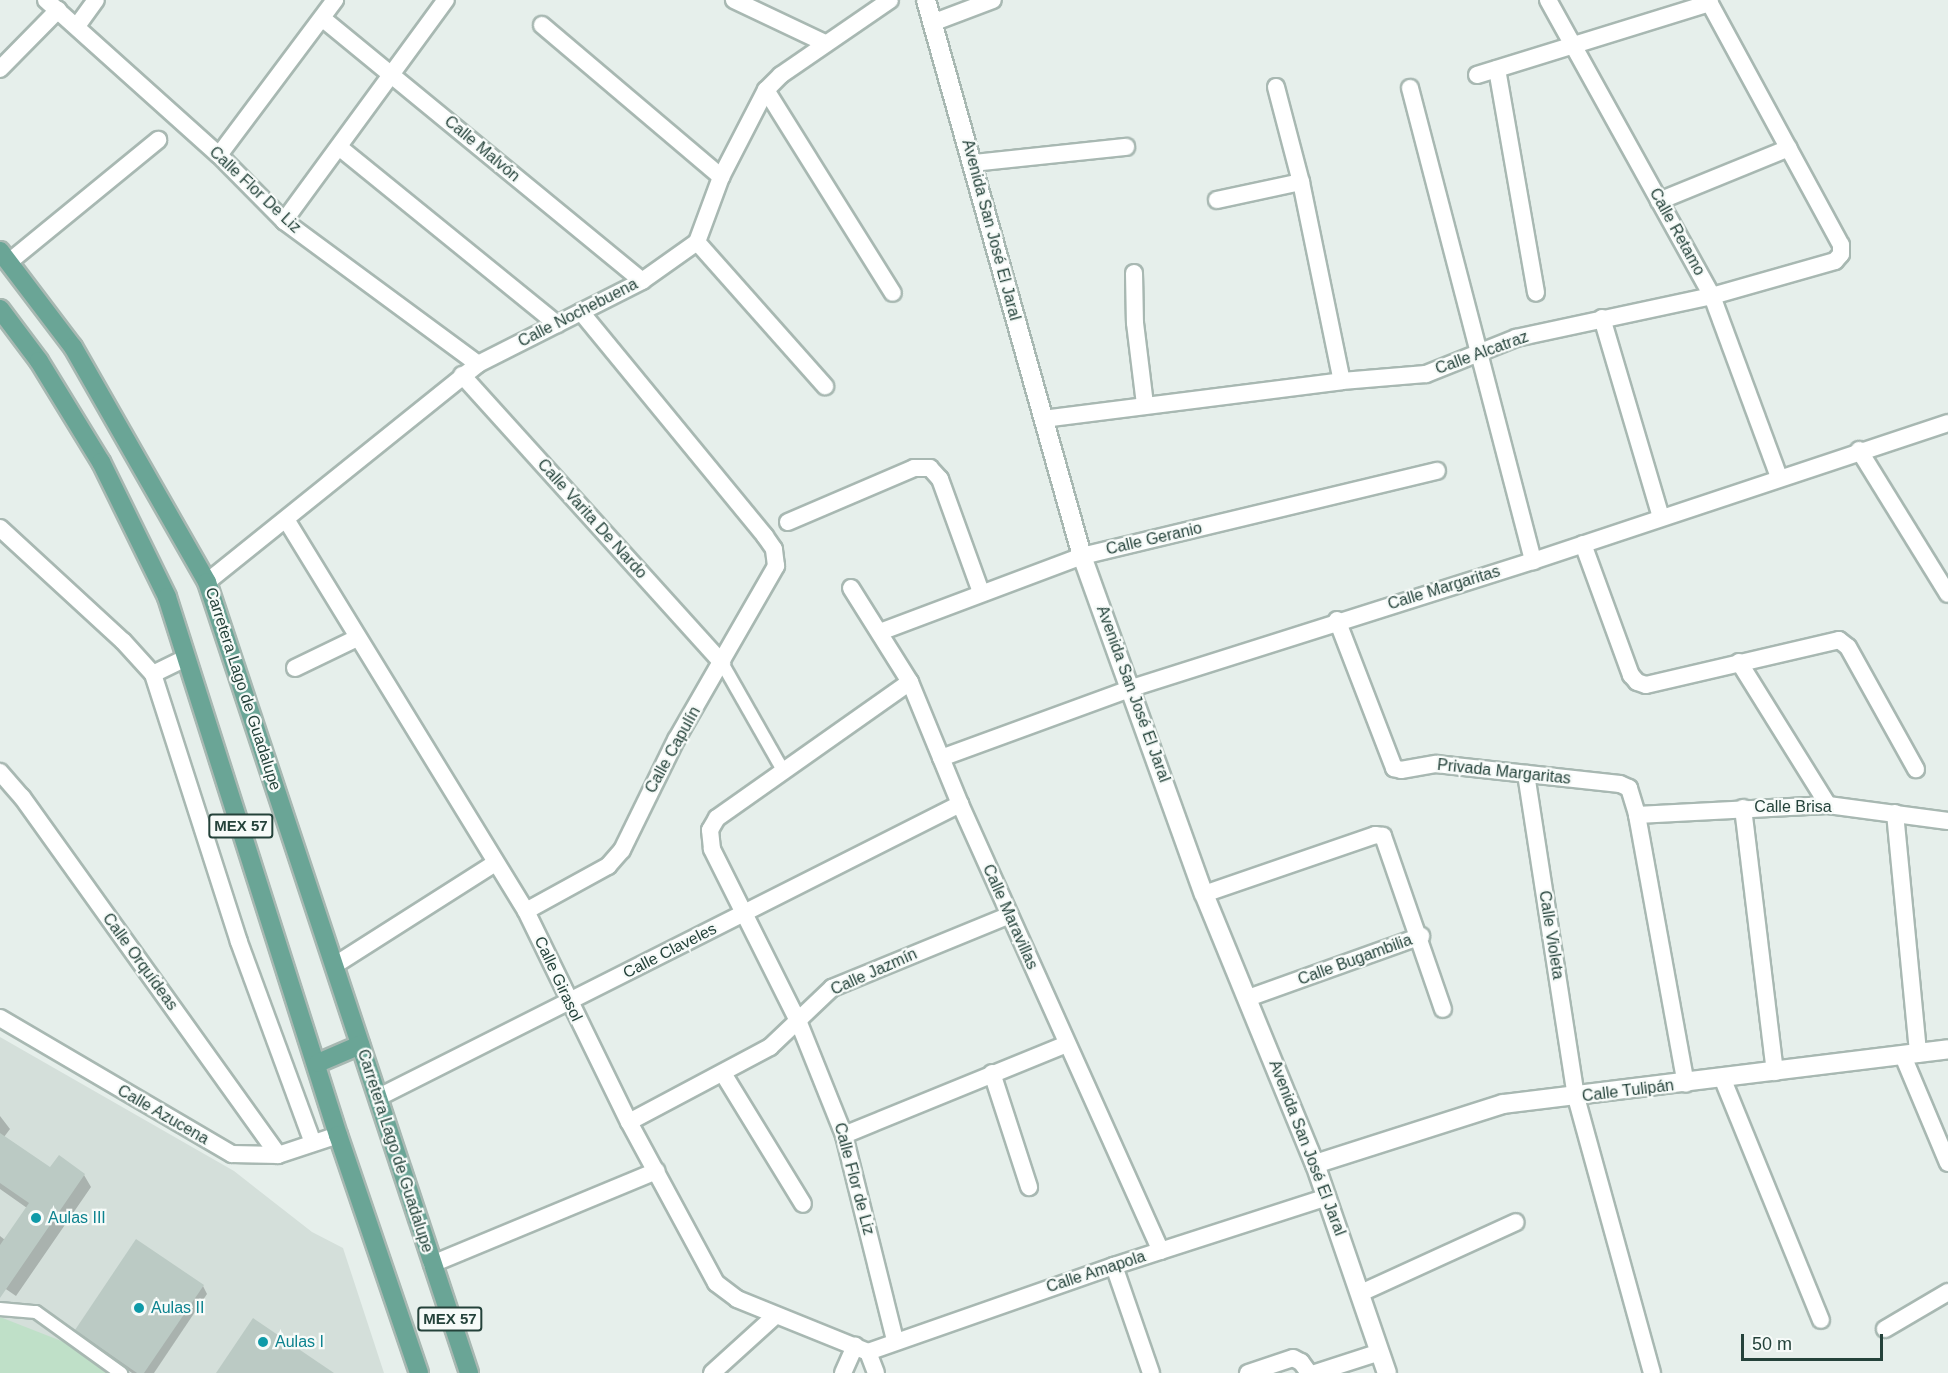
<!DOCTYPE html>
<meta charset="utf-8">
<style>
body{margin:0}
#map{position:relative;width:1948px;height:1373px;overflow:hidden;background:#e6efeb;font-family:Arial,sans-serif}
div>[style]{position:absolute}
.built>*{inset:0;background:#d4dfda}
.green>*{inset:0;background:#bfe0c8}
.shadow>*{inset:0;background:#0003}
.building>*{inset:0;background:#bbcac4}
.roads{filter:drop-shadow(2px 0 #a8b8b2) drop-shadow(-2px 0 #a8b8b2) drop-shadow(0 2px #a8b8b2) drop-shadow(0 -2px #a8b8b2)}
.pedestrian>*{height:12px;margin:-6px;padding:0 6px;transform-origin:6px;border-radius:6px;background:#fff}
.minor>*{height:16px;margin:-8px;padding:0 8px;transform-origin:8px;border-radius:8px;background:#fff}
.tertiary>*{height:18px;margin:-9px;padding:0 9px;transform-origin:9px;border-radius:9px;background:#fff}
.primary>*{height:18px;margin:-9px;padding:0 9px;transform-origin:9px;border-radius:9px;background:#6aa596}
.dots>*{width:16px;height:16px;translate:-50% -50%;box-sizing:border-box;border:3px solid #f7fbf9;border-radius:50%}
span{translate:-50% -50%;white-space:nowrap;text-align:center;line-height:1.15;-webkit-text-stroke:4.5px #f7fbf9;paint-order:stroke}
.shield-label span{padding:2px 4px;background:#f7fbf9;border:2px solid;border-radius:4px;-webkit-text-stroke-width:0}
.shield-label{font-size:15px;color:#24423a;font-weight:700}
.street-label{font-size:16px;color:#24423a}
.culture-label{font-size:16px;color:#0d838f}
.left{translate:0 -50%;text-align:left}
.scale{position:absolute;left:1741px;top:1334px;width:142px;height:27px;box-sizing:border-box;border:3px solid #24423a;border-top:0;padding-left:8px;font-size:18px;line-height:21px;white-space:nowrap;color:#24423a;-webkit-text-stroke:4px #f7fbf9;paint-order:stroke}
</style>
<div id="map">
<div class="built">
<i style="clip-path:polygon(0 1037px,234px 1171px,312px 1232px,343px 1248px,384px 1373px,0 1373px)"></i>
</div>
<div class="green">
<i style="clip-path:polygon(0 1317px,69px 1344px,108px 1373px,0 1373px)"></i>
</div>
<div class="shadow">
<i style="clip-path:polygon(0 1116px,10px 1129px,4px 1137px,51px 1169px,84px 1175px,91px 1187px,16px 1296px,0 1285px,0 1236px,5px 1240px,27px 1208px,0 1189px)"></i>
<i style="clip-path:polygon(203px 1286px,207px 1294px,154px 1373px,132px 1373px,81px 1337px,77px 1330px)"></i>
</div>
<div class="building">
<i style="clip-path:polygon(0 1133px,50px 1167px,59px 1155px,85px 1174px,0 1298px,0 1245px,29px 1203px,0 1183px)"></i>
<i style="clip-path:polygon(136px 1239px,204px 1285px,144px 1373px,137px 1373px,75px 1330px)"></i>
<i style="clip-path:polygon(253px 1318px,334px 1373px,216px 1373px)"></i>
</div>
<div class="roads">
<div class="pedestrian">
<i style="left:722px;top:663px;width:125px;rotate:60.4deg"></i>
<i style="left:0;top:1309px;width:36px;rotate:5deg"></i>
<i style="left:36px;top:1312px;width:105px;rotate:35.7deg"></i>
</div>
<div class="minor">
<i style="left:46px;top:0;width:232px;rotate:41.9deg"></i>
<i style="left:219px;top:155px;width:93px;rotate:45.4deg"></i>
<i style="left:284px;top:221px;width:241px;rotate:36.4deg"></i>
<i style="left:734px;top:0;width:101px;rotate:25.3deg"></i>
<i style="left:1548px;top:0;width:338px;rotate:61deg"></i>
<i style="left:1712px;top:296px;width:193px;rotate:69.7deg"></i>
<i style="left:322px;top:18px;width:414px;rotate:39.4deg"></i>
<i style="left:932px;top:23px;width:65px;rotate:-20.7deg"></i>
<i style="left:542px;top:25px;width:235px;rotate:40.3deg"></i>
<i style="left:77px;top:26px;width:32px;rotate:-54deg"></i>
<i style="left:0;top:69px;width:83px;rotate:-45.5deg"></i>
<i style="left:1497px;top:69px;width:227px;rotate:80.1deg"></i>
<i style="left:1477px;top:75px;width:244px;rotate:-17.2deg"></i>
<i style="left:1276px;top:87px;width:98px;rotate:75.3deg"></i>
<i style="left:1301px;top:182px;width:203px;rotate:78.4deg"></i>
<i style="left:1410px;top:88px;width:489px;rotate:75.4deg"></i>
<i style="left:766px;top:90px;width:239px;rotate:58deg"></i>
<i style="left:339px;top:147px;width:281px;rotate:39.1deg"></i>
<i style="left:219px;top:155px;width:194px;rotate:-53.2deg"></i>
<i style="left:973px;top:163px;width:154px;rotate:-6deg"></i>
<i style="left:1217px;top:200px;width:86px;rotate:-12.1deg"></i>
<i style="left:1659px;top:201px;width:140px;rotate:-22.2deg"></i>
<i style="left:284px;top:221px;width:274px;rotate:-53.8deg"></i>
<i style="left:697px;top:242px;width:193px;rotate:48.4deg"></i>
<i style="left:9px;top:262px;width:193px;rotate:-39.3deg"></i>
<i style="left:1134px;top:273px;width:50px;rotate:88.9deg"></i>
<i style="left:1135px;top:323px;width:83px;rotate:83deg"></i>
<i style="left:1602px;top:318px;width:208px;rotate:73.5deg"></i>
<i style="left:462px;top:375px;width:388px;rotate:47.9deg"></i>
<i style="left:1043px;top:419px;width:301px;rotate:-7.2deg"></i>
<i style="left:1342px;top:381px;width:84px;rotate:-4.8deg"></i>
<i style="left:1426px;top:374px;width:97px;rotate:-21.8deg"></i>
<i style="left:1516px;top:338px;width:200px;rotate:-12.1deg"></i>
<i style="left:1712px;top:296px;width:128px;rotate:-15.9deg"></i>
<i style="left:1835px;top:261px;width:9px;rotate:-49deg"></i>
<i style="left:1841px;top:254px;width:9px;rotate:-90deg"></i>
<i style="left:1841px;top:245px;width:279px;rotate:-118.5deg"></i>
<i style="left:1859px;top:450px;width:169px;rotate:58.3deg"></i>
<i style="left:287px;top:521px;width:457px;rotate:58.5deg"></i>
<i style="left:526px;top:911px;width:235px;rotate:64deg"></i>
<i style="left:629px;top:1122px;width:183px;rotate:61.6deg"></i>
<i style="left:716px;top:1283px;width:26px;rotate:37deg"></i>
<i style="left:737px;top:1299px;width:141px;rotate:22deg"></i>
<i style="left:868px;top:1352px;width:22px;rotate:69deg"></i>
<i style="left:788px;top:522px;width:137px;rotate:-23.2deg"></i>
<i style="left:914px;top:468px;width:16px"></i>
<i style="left:930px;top:468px;width:15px;rotate:48deg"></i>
<i style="left:940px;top:479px;width:120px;rotate:70.1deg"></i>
<i style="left:0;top:528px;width:167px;rotate:42.6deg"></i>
<i style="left:123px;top:641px;width:45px;rotate:47.7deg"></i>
<i style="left:153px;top:674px;width:281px;rotate:72.2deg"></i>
<i style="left:239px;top:942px;width:214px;rotate:69.8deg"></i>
<i style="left:1583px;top:544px;width:140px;rotate:69.9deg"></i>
<i style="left:1631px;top:675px;width:9px;rotate:49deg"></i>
<i style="left:1637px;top:682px;width:9px;rotate:18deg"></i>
<i style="left:1646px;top:685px;width:198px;rotate:-13.1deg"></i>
<i style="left:1839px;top:640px;width:11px;rotate:38deg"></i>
<i style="left:1848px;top:647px;width:140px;rotate:60.9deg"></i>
<i style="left:207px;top:582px;width:348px;rotate:-38.8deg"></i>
<i style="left:478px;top:364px;width:184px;rotate:-26.8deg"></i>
<i style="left:642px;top:281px;width:67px;rotate:-35.3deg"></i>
<i style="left:697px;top:242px;width:69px;rotate:-69.7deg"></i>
<i style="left:721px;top:177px;width:98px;rotate:-62.7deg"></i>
<i style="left:766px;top:90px;width:21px;rotate:-45deg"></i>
<i style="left:781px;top:75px;width:132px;rotate:-34.5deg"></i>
<i style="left:851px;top:588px;width:111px;rotate:57.9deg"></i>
<i style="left:910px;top:682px;width:132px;rotate:67.7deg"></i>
<i style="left:960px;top:804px;width:490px;rotate:65.8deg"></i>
<i style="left:1337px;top:620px;width:159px;rotate:68.9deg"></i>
<i style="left:1394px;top:768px;width:7px;rotate:16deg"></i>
<i style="left:1401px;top:770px;width:36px;rotate:-10deg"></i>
<i style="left:1436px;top:764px;width:185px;rotate:6.2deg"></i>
<i style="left:1620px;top:784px;width:10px;rotate:24deg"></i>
<i style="left:1629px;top:788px;width:28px;rotate:73deg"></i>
<i style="left:1637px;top:815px;width:273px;rotate:79.7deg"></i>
<i style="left:880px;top:632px;width:216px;rotate:-20.6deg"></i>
<i style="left:1082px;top:556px;width:365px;rotate:-13.5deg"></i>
<i style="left:1739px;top:662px;width:168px;rotate:58.1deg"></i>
<i style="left:295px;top:668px;width:69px;rotate:-25.8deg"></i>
<i style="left:153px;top:674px;width:37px;rotate:-26deg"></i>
<i style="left:941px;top:758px;width:203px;rotate:-20.1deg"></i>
<i style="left:1132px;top:688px;width:421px;rotate:-17.6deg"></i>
<i style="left:1533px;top:561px;width:437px;rotate:-18.4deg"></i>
<i style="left:0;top:772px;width:33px;rotate:49deg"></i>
<i style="left:22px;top:797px;width:440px;rotate:54.4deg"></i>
<i style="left:1526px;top:774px;width:327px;rotate:81.2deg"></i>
<i style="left:1576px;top:1097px;width:286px;rotate:74.6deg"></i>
<i style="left:1743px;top:808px;width:266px;rotate:83.1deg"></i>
<i style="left:1895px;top:813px;width:242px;rotate:84.5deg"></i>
<i style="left:1637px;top:815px;width:191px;rotate:-3deg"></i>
<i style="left:1828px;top:805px;width:121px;rotate:7.6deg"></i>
<i style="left:1204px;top:894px;width:181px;rotate:-19deg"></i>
<i style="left:1375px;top:835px;width:8px;rotate:7deg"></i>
<i style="left:1383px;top:836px;width:183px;rotate:70.9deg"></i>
<i style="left:526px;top:911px;width:94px;rotate:-28.8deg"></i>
<i style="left:608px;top:866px;width:21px;rotate:-49deg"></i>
<i style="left:622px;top:850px;width:123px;rotate:-63.9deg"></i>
<i style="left:676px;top:740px;width:201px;rotate:-60.1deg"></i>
<i style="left:776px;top:566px;width:17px;rotate:-97deg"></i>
<i style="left:774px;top:549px;width:16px;rotate:-125deg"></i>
<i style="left:765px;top:536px;width:290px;rotate:-129.4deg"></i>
<i style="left:335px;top:965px;width:190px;rotate:-32.5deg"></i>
<i style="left:1248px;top:998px;width:184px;rotate:-19.7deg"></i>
<i style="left:0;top:1018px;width:269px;rotate:30.4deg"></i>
<i style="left:232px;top:1154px;width:46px;rotate:1.2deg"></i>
<i style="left:278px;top:1155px;width:63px;rotate:-18.4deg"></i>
<i style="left:1903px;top:1056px;width:116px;rotate:67.2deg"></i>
<i style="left:992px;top:1073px;width:120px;rotate:72deg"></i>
<i style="left:724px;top:1075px;width:151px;rotate:58.5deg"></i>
<i style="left:1723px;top:1080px;width:259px;rotate:67.8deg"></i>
<i style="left:379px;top:1097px;width:651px;rotate:-26.76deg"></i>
<i style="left:629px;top:1122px;width:160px;rotate:-28deg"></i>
<i style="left:770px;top:1047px;width:86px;rotate:-43.6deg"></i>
<i style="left:832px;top:988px;width:192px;rotate:-22.3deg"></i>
<i style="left:844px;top:1135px;width:241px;rotate:-22.2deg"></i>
<i style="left:432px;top:1264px;width:243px;rotate:-22.5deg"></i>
<i style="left:1114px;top:1266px;width:113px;rotate:70.9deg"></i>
<i style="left:1361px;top:1293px;width:170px;rotate:-24.6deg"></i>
<i style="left:1885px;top:1329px;width:73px;rotate:-30.4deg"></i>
<i style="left:895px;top:1340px;width:211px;rotate:-104deg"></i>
<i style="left:844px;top:1135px;width:121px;rotate:-111.9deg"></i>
<i style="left:799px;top:1023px;width:195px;rotate:-116.6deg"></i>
<i style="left:712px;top:849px;width:19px;rotate:-96deg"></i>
<i style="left:710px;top:830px;width:14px;rotate:-60deg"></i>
<i style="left:717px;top:818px;width:236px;rotate:-35.2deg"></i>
<i style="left:868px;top:1352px;width:261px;rotate:-19.3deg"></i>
<i style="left:1114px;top:1266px;width:224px;rotate:-17.9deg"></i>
<i style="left:712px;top:1373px;width:86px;rotate:-42.2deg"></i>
<i style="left:843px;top:1373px;width:30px;rotate:-66deg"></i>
<i style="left:1248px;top:1373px;width:47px;rotate:-18.4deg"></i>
<i style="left:1293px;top:1358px;width:9px;rotate:27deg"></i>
<i style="left:1301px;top:1362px;width:14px;rotate:54deg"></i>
<i style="left:1315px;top:1373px;width:68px;rotate:-17.9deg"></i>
</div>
<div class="tertiary">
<i style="left:926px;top:0;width:577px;rotate:74.33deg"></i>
<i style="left:1082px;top:556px;width:359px;rotate:70.2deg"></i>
<i style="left:1204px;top:894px;width:292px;rotate:67.7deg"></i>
<i style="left:1315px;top:1164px;width:221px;rotate:71deg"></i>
<i style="left:1315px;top:1164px;width:197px;rotate:-17.7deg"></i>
<i style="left:1503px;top:1104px;width:448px;rotate:-7deg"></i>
</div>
<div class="primary">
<i style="left:0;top:251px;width:121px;rotate:52.8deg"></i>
<i style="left:73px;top:347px;width:271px;rotate:60.3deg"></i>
<i style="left:207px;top:582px;width:833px;rotate:71.67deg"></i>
<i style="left:0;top:309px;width:65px;rotate:53.1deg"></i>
<i style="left:39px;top:361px;width:119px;rotate:58.5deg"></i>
<i style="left:101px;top:462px;width:150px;rotate:63.9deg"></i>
<i style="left:167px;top:597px;width:565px;rotate:72.37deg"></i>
<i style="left:338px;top:1135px;width:251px;rotate:71.2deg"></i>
<i style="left:318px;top:1063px;width:46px;rotate:-23.2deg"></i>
</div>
</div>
<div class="dots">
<i style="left:36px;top:1218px;background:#0f9aa8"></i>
<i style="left:139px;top:1308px;background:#0f9aa8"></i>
<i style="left:263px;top:1342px;background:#0f9aa8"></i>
</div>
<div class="shield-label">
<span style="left:241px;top:826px">MEX 57</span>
<span style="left:450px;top:1319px">MEX 57</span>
</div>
<div class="street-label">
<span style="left:482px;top:149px;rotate:40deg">Calle Malvón</span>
<span style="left:255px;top:190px;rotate:43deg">Calle Flor De Liz</span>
<span style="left:991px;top:230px;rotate:75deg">Avenida San José El Jaral</span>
<span style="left:1677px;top:232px;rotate:61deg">Calle Retamo</span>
<span style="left:578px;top:313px;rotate:-27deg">Calle Nochebuena</span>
<span style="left:1482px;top:353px;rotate:-20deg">Calle Alcatraz</span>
<span style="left:592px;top:519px;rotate:48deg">Calle Varita De Nardo</span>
<span style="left:1154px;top:539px;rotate:-13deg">Calle Geranio</span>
<span style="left:1444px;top:588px;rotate:-17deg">Calle Margaritas</span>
<span style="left:243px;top:689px;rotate:72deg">Carretera Lago de Guadalupe</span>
<span style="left:1133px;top:694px;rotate:70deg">Avenida San José El Jaral</span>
<span style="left:673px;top:750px;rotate:-61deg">Calle Capulín</span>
<span style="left:1504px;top:772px;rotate:6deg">Privada Margaritas</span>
<span style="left:1793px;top:807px">Calle Brisa</span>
<span style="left:1010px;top:917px;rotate:66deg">Calle Maravillas</span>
<span style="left:1551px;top:935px;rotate:81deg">Calle Violeta</span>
<span style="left:670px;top:951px;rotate:-27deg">Calle Claveles</span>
<span style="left:1355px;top:960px;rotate:-20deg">Calle Bugambilia</span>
<span style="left:140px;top:962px;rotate:54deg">Calle Orquídeas</span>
<span style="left:874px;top:972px;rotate:-24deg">Calle Jazmín</span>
<span style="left:558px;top:979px;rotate:65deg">Calle Girasol</span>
<span style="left:1628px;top:1091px;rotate:-7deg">Calle Tulipán</span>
<span style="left:163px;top:1115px;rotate:30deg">Calle Azucena</span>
<span style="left:1307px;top:1148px;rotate:69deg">Avenida San José El Jaral</span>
<span style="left:395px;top:1151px;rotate:72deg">Carretera Lago de Guadalupe</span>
<span style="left:854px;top:1179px;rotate:75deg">Calle Flor de Liz</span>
<span style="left:1096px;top:1272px;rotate:-18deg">Calle Amapola</span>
</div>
<div class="culture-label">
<span class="left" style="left:48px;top:1218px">Aulas III</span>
<span class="left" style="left:151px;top:1308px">Aulas II</span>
<span class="left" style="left:275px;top:1342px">Aulas I</span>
</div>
<div class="scale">50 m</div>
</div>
